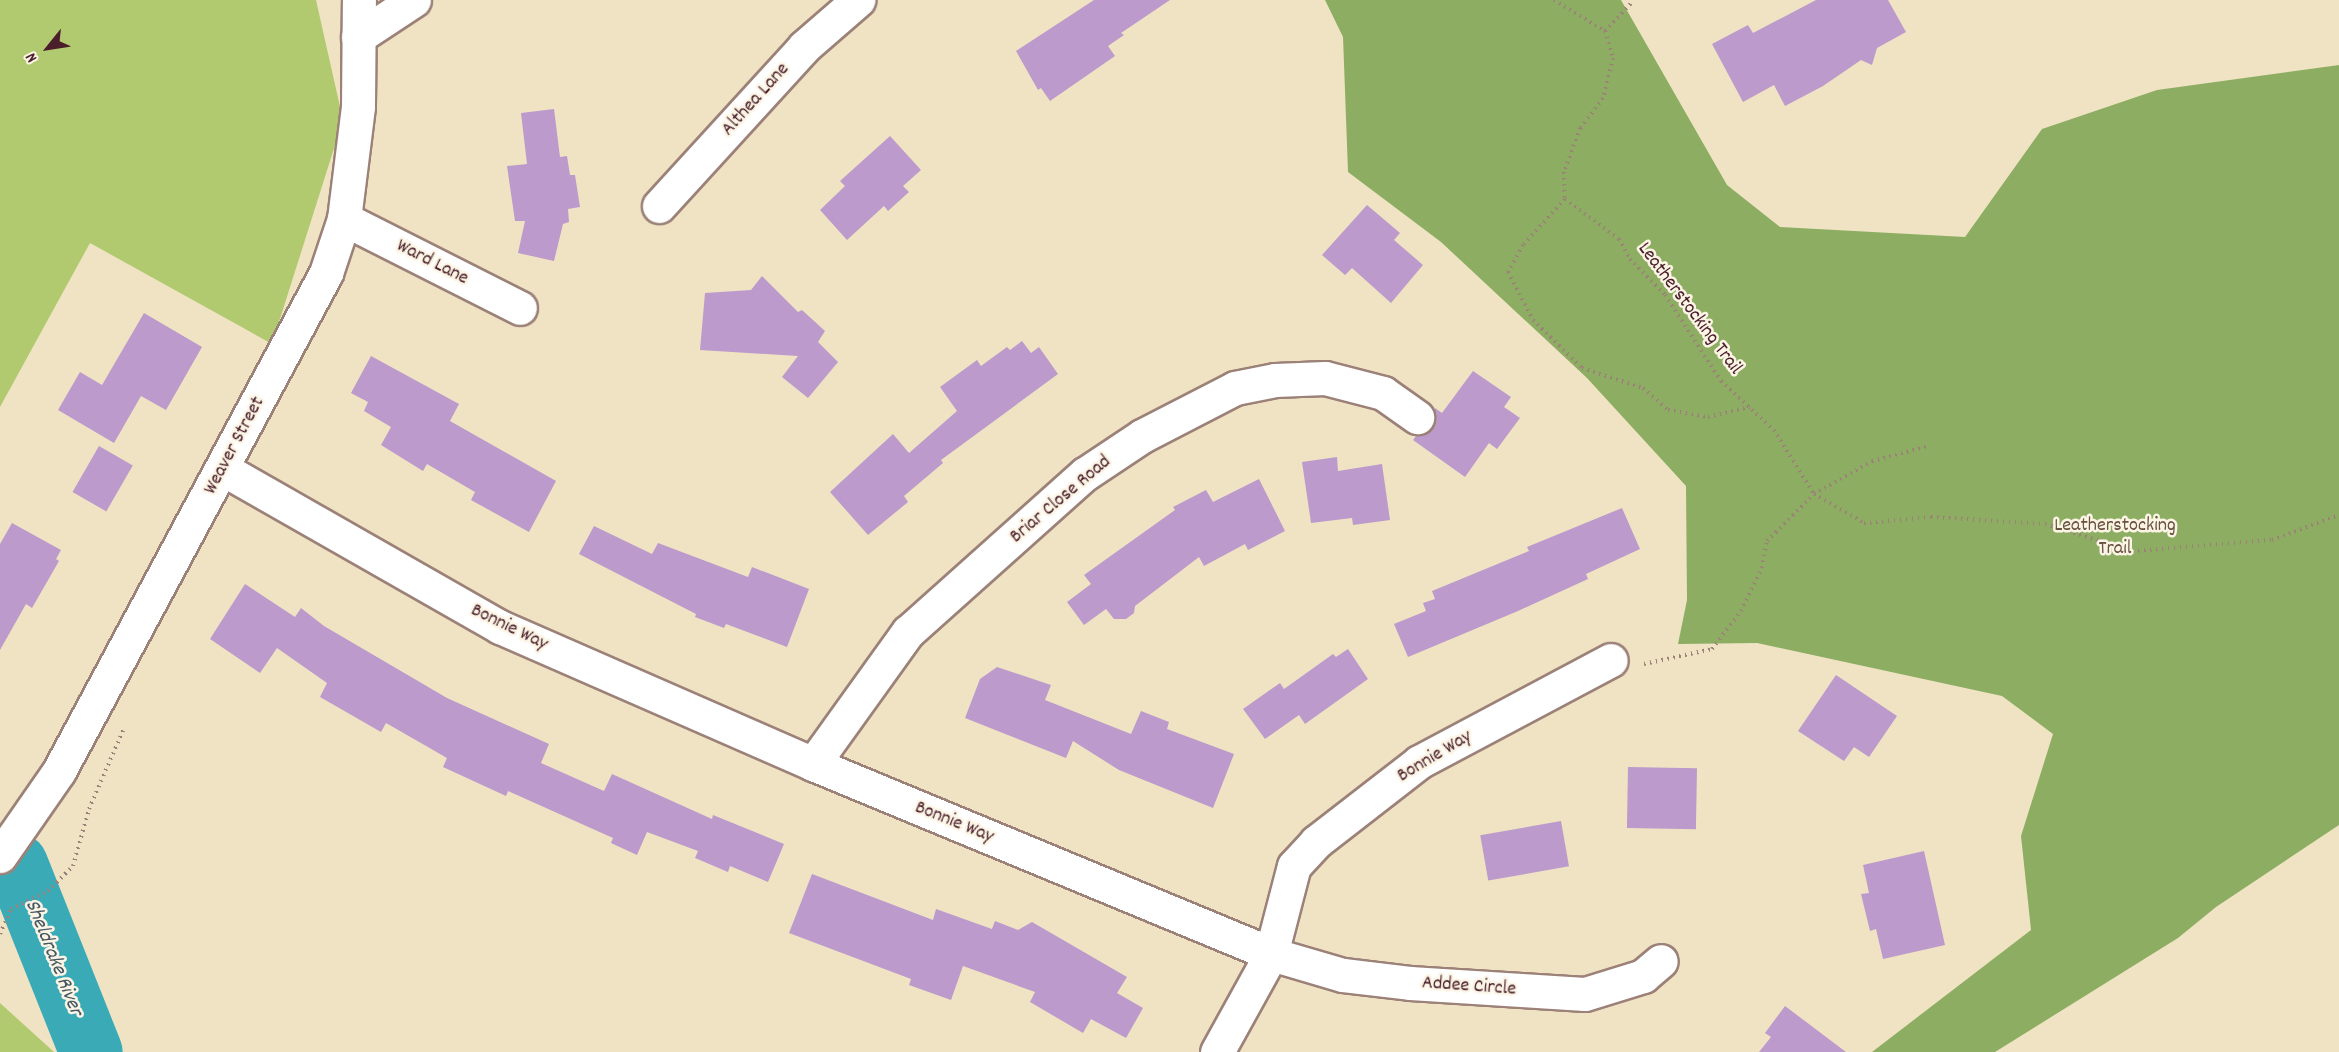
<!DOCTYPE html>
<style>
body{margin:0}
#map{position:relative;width:2339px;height:1052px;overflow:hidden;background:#efe3c4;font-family:Dekko,sans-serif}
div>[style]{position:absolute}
.green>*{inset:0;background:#b2ca6f}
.forest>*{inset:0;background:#8dae62}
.river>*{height:63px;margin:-31.5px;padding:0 31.5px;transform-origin:31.5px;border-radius:31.5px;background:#3aabb6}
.building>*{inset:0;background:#bc9acb;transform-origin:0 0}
.path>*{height:4px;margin-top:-2px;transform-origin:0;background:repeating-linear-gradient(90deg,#9c8178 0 1.5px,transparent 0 6px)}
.roads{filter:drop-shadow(2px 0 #9c8178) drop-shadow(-2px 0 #9c8178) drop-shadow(0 2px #9c8178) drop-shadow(0 -2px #9c8178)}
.minor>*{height:33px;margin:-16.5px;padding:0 16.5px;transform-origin:16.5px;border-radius:16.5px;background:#fff}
.secondary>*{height:33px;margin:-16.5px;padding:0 16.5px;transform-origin:16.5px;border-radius:16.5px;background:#fff}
span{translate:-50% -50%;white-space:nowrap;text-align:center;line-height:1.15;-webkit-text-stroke:5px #fcf5e5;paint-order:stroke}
.street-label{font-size:20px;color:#4a1f2b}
.park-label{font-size:20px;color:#69523f}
.water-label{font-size:21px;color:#445763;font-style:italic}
.north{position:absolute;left:18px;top:18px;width:60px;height:60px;-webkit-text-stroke:4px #fcf5e5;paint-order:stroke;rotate:240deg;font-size:16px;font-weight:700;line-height:24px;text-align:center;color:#4a1f2b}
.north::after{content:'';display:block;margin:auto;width:21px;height:27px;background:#4a1f2b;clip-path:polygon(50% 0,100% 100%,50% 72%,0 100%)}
</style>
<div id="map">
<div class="green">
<i style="clip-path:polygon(0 0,316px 0,343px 120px,272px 344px,90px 243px,0 407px)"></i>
<i style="clip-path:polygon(0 1003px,54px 1052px,0 1052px)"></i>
</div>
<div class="forest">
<i style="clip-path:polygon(1325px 0,1621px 0,1727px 185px,1780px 227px,1965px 237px,2042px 129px,2157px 90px,2339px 65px,2339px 825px,2216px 907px,2178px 938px,1995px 1052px,1872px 1052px,2031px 930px,2021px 836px,2053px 734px,2002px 696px,1757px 643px,1678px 644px,1687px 600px,1686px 486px,1587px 378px,1441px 242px,1348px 172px,1343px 37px)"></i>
</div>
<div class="river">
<i style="left:16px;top:864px;width:202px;rotate:68.3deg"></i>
</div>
<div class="building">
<i style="clip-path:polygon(1094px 0,1170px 0,1121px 33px,1124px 35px,1108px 46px,1115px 56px,1050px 101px,1041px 88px,1038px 90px,1016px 51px)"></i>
<i style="clip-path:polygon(1816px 0,1888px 0,1906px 32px,1877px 48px,1872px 65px,1861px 60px,1823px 86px,1785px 106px,1774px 85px,1743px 102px,1712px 44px,1748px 25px,1753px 33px)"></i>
<i style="clip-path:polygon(554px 109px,560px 157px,567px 156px,570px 175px,575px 175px,580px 207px,568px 209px,569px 222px,563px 224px,554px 261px,518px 253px,525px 221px,515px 221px,507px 166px,527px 164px,521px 113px)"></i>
<i style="clip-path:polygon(890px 136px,921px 170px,903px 186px,909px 192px,888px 211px,884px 206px,847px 240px,820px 210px,845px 186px,840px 181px)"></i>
<i style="clip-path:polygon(1367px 205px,1400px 233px,1394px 240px,1423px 265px,1391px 303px,1352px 268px,1345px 275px,1322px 255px)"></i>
<i style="clip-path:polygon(762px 276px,798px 312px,802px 310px,825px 331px,818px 342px,838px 362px,808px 398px,782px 377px,798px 356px,700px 350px,705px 293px,751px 290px)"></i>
<i style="clip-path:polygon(144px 313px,202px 347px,166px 410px,141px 396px,114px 443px,58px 410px,80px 372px,102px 385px)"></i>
<i style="clip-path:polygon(1022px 341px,1031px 353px,1039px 347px,1058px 374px,941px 460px,943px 463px,904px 496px,908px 502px,868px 535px,830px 492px,893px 434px,909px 453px,957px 411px,940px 387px,977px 360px,981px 366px,1007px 347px,1010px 350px)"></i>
<i style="clip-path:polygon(371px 356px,459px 404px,450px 421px,556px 481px,529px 532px,471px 500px,475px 492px,427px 464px,423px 471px,381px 445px,391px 427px,364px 411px,368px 402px,351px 393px)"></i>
<i style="clip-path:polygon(1473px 371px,1511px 397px,1504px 407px,1520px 418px,1497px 449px,1489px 443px,1465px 477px,1413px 440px,1416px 436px,1424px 434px,1432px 428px,1435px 408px,1442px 413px)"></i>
<i style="left:99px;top:446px;width:39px;height:53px;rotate:30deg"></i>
<i style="clip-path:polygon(1337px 457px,1338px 471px,1382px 464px,1390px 520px,1353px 525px,1352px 518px,1311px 523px,1302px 462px)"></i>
<i style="clip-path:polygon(1259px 479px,1285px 531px,1248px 550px,1245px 544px,1204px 566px,1199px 557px,1135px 606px,1134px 613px,1126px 619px,1114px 619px,1106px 609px,1084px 625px,1067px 602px,1091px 584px,1084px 575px,1175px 510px,1173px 507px,1206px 490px,1213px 502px)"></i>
<i style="clip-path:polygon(1622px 508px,1640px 549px,1586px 574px,1588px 579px,1518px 611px,1408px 657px,1394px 624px,1426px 611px,1423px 603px,1435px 599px,1432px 591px,1529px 551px,1527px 547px)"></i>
<i style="clip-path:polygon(12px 523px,61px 550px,56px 559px,59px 561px,32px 608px,26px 604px,0 650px,0 544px)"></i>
<i style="clip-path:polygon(594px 526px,652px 554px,658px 543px,748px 577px,752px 567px,809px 589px,787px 647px,726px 624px,724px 628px,695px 617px,696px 614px,579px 554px)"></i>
<i style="clip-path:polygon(245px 584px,295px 617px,301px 608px,324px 626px,447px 698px,549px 744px,541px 763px,604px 791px,612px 774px,712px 819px,713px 815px,784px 844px,768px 882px,730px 866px,728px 872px,695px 858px,698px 851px,647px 832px,637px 855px,611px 843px,613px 838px,508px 791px,506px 796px,443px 767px,447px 758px,386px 723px,381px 732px,320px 697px,327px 683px,277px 648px,260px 673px,210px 639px)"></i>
<i style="clip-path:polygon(1348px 649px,1368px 679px,1305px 724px,1299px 715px,1265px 739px,1243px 709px,1280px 683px,1284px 689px,1333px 654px,1336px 657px)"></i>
<i style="clip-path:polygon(997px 667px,1051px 685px,1045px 700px,1131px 734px,1141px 711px,1169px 722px,1167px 729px,1234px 754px,1213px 808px,1119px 770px,1073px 741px,1066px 758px,965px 718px,980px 679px)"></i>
<i style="clip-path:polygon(1836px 675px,1897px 716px,1869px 757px,1854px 747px,1844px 761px,1798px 731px)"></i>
<i style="left:1628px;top:767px;width:69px;height:61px;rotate:1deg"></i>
<i style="left:1561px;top:821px;width:46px;height:82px;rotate:80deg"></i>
<i style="clip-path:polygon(1924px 851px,1945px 945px,1883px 959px,1876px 929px,1870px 931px,1861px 894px,1869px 893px,1863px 865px)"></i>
<i style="clip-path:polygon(812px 874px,933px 920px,936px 909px,992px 929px,995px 921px,1018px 930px,1032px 922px,1127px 977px,1117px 993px,1143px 1008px,1126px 1038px,1091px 1019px,1083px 1033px,1030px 1002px,1035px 992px,963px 966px,951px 1000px,909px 985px,911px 979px,789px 933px)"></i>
<i style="clip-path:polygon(1785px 1006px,1846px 1052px,1759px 1052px,1771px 1037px,1765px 1033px)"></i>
</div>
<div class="path">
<i style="left:1554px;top:0;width:60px;rotate:31.3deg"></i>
<i style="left:1605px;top:31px;width:28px;rotate:73deg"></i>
<i style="left:1613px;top:58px;width:41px;rotate:104deg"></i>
<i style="left:1603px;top:98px;width:38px;rotate:127deg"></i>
<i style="left:1580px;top:128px;width:47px;rotate:110deg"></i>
<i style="left:1564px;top:172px;width:27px;rotate:88deg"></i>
<i style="left:1605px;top:31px;width:42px;rotate:-46.9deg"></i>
<i style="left:1565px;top:199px;width:67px;rotate:36.5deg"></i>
<i style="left:1619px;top:239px;width:23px;rotate:61deg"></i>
<i style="left:1630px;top:259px;width:50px;rotate:45.8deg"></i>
<i style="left:1665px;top:295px;width:103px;rotate:56.9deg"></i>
<i style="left:1721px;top:381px;width:72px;rotate:42.8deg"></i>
<i style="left:1774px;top:430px;width:75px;rotate:58deg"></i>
<i style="left:1814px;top:494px;width:58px;rotate:30.1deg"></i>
<i style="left:1864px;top:523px;width:67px;rotate:-5.1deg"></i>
<i style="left:1931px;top:517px;width:114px;rotate:3.5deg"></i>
<i style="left:2045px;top:524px;width:91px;rotate:17.2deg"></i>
<i style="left:2132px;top:551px;width:140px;rotate:-4.5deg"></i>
<i style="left:2272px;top:540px;width:72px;rotate:-20.5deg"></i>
<i style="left:1565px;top:199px;width:62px;rotate:132.4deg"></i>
<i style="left:1523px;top:245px;width:31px;rotate:119deg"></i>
<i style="left:1508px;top:272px;width:54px;rotate:62.5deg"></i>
<i style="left:1533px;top:320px;width:69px;rotate:44.4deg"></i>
<i style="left:1582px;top:368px;width:64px;rotate:18.2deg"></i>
<i style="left:1643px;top:388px;width:33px;rotate:41deg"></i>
<i style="left:1668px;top:410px;width:41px;rotate:9.9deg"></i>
<i style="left:1708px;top:417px;width:43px;rotate:-13.4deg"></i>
<i style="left:1644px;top:664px;width:70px;rotate:-12.4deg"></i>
<i style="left:1712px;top:649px;width:48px;rotate:-52.7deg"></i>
<i style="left:1741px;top:611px;width:48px;rotate:-64deg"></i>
<i style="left:1762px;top:568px;width:27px;rotate:-80deg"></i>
<i style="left:1767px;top:541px;width:66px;rotate:-45deg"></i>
<i style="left:1814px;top:494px;width:67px;rotate:-29.6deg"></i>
<i style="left:1872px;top:461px;width:59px;rotate:-14.7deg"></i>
<i style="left:0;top:934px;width:27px;rotate:-66deg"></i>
<i style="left:11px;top:909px;width:41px;rotate:-25.9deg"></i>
<i style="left:48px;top:891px;width:35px;rotate:-45deg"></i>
<i style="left:73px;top:866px;width:59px;rotate:-74.3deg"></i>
<i style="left:89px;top:809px;width:88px;rotate:-66.6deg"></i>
</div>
<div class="roads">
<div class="minor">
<i style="left:358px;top:37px;width:67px;rotate:-33.5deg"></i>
<i style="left:659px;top:206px;width:215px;rotate:-47.6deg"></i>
<i style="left:804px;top:47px;width:72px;rotate:-41deg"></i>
<i style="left:344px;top:219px;width:197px;rotate:26.8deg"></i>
<i style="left:223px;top:469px;width:319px;rotate:29.7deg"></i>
<i style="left:500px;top:627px;width:342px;rotate:23.6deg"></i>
<i style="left:813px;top:764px;width:496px;rotate:22.5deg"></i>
<i style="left:1271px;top:954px;width:75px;rotate:16.3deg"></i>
<i style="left:1343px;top:975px;width:67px;rotate:6.8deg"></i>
<i style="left:1410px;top:983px;width:175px;rotate:3.6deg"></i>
<i style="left:1585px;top:994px;width:61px;rotate:-17.2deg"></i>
<i style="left:1643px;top:976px;width:23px;rotate:-40deg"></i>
<i style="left:813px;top:764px;width:163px;rotate:-54.3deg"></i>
<i style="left:908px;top:632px;width:237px;rotate:-41.8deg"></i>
<i style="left:1085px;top:474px;width:69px;rotate:-33.7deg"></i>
<i style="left:1142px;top:436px;width:105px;rotate:-27.3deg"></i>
<i style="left:1235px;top:388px;width:41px;rotate:-11.3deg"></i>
<i style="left:1275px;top:380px;width:50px;rotate:-2.3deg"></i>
<i style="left:1325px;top:378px;width:60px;rotate:14.5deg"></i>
<i style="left:1383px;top:393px;width:42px;rotate:35.2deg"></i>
<i style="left:1217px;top:1052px;width:112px;rotate:-61.1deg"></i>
<i style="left:1271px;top:954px;width:91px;rotate:-75.4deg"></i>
<i style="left:1294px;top:866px;width:33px;rotate:-47deg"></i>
<i style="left:1316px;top:842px;width:130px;rotate:-37.8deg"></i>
<i style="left:1419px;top:762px;width:217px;rotate:-28deg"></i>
</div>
<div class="secondary">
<i style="left:0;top:856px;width:103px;rotate:-55.2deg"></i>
<i style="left:59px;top:771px;width:565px;rotate:-61.8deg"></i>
<i style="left:326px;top:273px;width:57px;rotate:-71.6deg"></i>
<i style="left:344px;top:219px;width:114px;rotate:-82.9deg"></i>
<i style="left:358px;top:106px;width:106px;rotate:-89.5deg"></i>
</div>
</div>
<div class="street-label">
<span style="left:756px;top:100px;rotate:-48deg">Althea Lane</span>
<span style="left:432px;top:263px;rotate:27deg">Ward Lane</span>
<span style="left:1689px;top:309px;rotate:53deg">Leatherstocking Trail</span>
<span style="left:235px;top:446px;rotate:-62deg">Weaver Street</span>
<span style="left:1061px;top:500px;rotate:-40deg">Briar Close Road</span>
<span style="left:509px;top:628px;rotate:26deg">Bonnie Way</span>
<span style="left:1435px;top:757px;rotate:-31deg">Bonnie Way</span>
<span style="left:954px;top:823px;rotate:22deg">Bonnie Way</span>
<span style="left:1469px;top:987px;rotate:4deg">Addee Circle</span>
</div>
<div class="park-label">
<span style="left:2115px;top:538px">Leatherstocking<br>Trail</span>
</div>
<div class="water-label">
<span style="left:53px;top:958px;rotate:68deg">Sheldrake River</span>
</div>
<div class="north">N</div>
</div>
